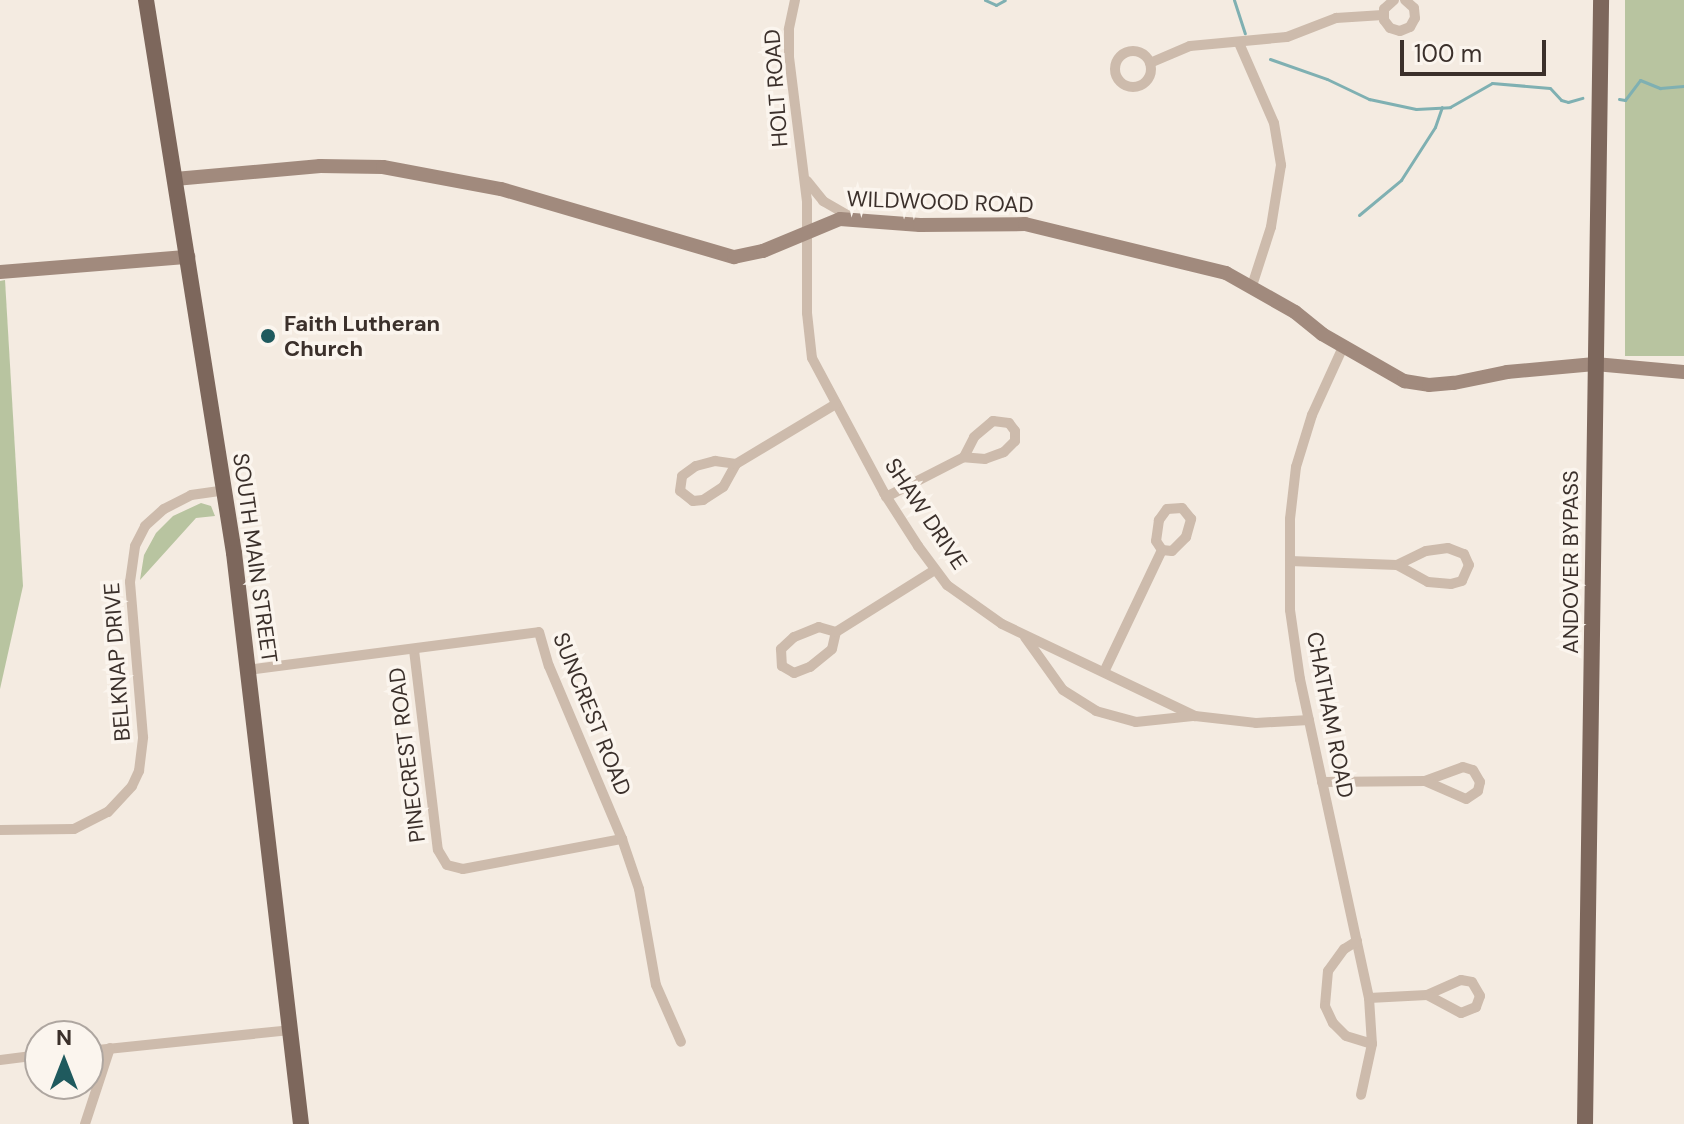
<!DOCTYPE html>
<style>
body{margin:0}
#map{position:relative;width:1684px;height:1124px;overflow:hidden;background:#f4ebe1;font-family:"DM Sans",sans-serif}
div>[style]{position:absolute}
.green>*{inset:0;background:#b8c4a0;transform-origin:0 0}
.stream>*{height:3px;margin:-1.5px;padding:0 1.5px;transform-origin:1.5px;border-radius:1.5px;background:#7fb0b2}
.street>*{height:10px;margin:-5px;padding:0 5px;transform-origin:5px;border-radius:5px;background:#cdbbac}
.street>.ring{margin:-5px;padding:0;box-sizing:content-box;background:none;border:10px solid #cdbbac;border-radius:50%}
.secondary>*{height:14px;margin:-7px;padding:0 7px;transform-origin:7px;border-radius:7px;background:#a18a7d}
.primary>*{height:16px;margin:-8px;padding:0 8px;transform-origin:8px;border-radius:8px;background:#7d675c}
.dots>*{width:22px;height:22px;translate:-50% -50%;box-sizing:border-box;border:4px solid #fbf5ee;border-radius:50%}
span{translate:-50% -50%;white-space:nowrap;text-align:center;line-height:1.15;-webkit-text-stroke:7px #fbf5ee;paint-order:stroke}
.street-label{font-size:22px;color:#3b302b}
.poi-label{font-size:22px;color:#3b302b;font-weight:700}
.left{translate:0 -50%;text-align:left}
.north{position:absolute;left:24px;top:1020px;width:80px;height:80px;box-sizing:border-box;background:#fbf5ee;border:2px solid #aea6a0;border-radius:50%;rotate:0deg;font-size:22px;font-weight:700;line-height:32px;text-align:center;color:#3b302b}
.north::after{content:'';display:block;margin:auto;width:28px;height:36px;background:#1f5a5e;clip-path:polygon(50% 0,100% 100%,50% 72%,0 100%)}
.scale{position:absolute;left:1400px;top:40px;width:146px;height:36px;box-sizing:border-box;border:4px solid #3b302b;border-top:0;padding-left:10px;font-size:24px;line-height:28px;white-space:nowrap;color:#3b302b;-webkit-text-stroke:6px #fbf5ee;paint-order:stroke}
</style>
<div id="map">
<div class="green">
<i style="left:1625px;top:0;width:59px;height:356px"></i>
<i style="clip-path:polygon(5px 280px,23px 586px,0 689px,0 281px)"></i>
<i style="clip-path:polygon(201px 503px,211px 506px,215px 516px,196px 518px,140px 580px,144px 555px,156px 533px,173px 516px)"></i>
</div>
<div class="stream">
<i style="left:985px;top:0;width:12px;rotate:24deg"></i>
<i style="left:996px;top:5px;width:10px;rotate:-29deg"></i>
<i style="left:1234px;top:0;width:35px;rotate:72deg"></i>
<i style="left:1270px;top:59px;width:60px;rotate:19.3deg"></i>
<i style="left:1327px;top:79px;width:47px;rotate:25.5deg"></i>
<i style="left:1369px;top:99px;width:48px;rotate:12deg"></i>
<i style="left:1416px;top:109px;width:34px;rotate:-3deg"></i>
<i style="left:1450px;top:107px;width:48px;rotate:-29.7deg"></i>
<i style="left:1492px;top:83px;width:58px;rotate:4.9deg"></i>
<i style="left:1550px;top:88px;width:16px;rotate:47deg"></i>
<i style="left:1561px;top:100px;width:7px;rotate:16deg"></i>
<i style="left:1568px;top:102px;width:15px;rotate:-16deg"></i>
<i style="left:1619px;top:99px;width:6px;rotate:9deg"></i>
<i style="left:1625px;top:100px;width:25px;rotate:-53deg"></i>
<i style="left:1640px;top:80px;width:22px;rotate:22deg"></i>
<i style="left:1660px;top:88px;width:24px;rotate:-5deg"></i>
<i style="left:1359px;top:215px;width:55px;rotate:-39.8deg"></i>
<i style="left:1401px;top:180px;width:63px;rotate:-57.3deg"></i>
<i style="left:1435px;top:127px;width:21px;rotate:-71deg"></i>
</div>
<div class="street">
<i style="left:795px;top:0;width:30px;rotate:102deg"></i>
<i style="left:789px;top:29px;width:28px;rotate:90deg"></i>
<i style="left:789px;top:57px;width:145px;rotate:82.9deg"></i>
<i style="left:807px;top:201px;width:112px;rotate:90deg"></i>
<i style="left:807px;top:313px;width:45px;rotate:83.7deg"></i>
<i style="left:812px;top:358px;width:153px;rotate:61.9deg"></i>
<i style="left:884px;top:493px;width:63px;rotate:57.3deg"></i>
<i style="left:918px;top:546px;width:49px;rotate:53.4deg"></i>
<i style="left:947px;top:585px;width:67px;rotate:35.3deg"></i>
<i style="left:1002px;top:624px;width:214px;rotate:25.5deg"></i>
<i style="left:1195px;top:716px;width:61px;rotate:6.5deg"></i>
<i style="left:1256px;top:723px;width:53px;rotate:-3.2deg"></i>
<i style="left:1394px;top:0;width:13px;rotate:138deg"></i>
<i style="left:1384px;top:9px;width:11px;rotate:90deg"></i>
<i style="left:1384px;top:20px;width:10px;rotate:53deg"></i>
<i style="left:1390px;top:28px;width:10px;rotate:17deg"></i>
<i style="left:1400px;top:31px;width:11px;rotate:-22deg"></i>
<i style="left:1410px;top:27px;width:10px;rotate:-61deg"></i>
<i style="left:1415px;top:18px;width:10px;rotate:-96deg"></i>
<i style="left:1414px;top:8px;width:12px;rotate:-138deg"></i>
<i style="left:1239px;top:43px;width:87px;rotate:66.4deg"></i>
<i style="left:1274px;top:123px;width:43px;rotate:80.5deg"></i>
<i style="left:1281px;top:165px;width:63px;rotate:99.2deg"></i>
<i style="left:1271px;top:227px;width:62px;rotate:107.9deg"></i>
<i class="ring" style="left:1115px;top:51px;width:26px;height:26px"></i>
<i style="left:1150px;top:63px;width:43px;rotate:-23deg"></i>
<i style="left:1190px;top:46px;width:97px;rotate:-5.3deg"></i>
<i style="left:1287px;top:37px;width:53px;rotate:-21.2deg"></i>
<i style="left:1336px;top:18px;width:47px;rotate:-3.7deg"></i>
<i style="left:807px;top:181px;width:26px;rotate:51deg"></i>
<i style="left:823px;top:201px;width:30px;rotate:30deg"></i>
<i style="left:1343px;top:347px;width:75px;rotate:114.5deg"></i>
<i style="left:1312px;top:415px;width:54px;rotate:107.1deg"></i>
<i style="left:1296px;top:467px;width:52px;rotate:96.6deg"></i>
<i style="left:1290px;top:519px;width:91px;rotate:90deg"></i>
<i style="left:1290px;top:610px;width:70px;rotate:81.8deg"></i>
<i style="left:1300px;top:679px;width:326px;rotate:77.8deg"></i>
<i style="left:1369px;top:998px;width:46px;rotate:86.3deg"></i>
<i style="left:1372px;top:1044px;width:52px;rotate:102.2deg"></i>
<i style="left:736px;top:464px;width:26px;rotate:119deg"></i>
<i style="left:723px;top:487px;width:24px;rotate:147deg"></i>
<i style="left:703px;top:500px;width:10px;rotate:174deg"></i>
<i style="left:693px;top:501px;width:16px;rotate:-142deg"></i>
<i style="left:680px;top:491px;width:15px;rotate:-82deg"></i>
<i style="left:682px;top:476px;width:17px;rotate:-36deg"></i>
<i style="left:696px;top:466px;width:20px;rotate:-15deg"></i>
<i style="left:715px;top:461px;width:21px;rotate:8deg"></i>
<i style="left:736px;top:464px;width:117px;rotate:-31deg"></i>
<i style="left:886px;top:497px;width:88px;rotate:-27.1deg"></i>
<i style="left:964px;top:457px;width:22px;rotate:-63deg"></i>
<i style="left:974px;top:437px;width:25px;rotate:-40deg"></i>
<i style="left:993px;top:421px;width:16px;rotate:7deg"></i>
<i style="left:1009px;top:423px;width:10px;rotate:53deg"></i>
<i style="left:1015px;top:431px;width:10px;rotate:90deg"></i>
<i style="left:1015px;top:441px;width:16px;rotate:135deg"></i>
<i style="left:1004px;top:452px;width:20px;rotate:160deg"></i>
<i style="left:985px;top:459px;width:21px;rotate:-175deg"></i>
<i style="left:1290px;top:561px;width:107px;rotate:2.1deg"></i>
<i style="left:1397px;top:565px;width:32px;rotate:-26deg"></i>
<i style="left:1426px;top:551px;width:22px;rotate:-8deg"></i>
<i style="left:1448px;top:548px;width:17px;rotate:21deg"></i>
<i style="left:1464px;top:554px;width:12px;rotate:66deg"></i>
<i style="left:1469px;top:565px;width:17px;rotate:114deg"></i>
<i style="left:1462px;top:581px;width:11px;rotate:165deg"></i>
<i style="left:1451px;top:584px;width:23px;rotate:-175deg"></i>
<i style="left:1428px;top:582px;width:35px;rotate:-151deg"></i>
<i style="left:836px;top:632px;width:18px;rotate:-164deg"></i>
<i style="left:819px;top:627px;width:27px;rotate:158deg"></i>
<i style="left:794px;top:637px;width:18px;rotate:137deg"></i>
<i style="left:781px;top:649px;width:17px;rotate:87deg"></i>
<i style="left:782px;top:666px;width:14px;rotate:30deg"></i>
<i style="left:794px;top:673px;width:17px;rotate:-21deg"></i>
<i style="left:810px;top:667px;width:28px;rotate:-39deg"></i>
<i style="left:832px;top:649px;width:17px;rotate:-77deg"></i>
<i style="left:836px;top:632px;width:117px;rotate:-32.1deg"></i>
<i style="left:1025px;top:637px;width:65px;rotate:54.4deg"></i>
<i style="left:1063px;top:690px;width:39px;rotate:32deg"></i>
<i style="left:1096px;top:711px;width:41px;rotate:15.4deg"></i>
<i style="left:1136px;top:722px;width:57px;rotate:-6deg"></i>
<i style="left:414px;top:650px;width:201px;rotate:83.2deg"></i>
<i style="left:438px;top:850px;width:17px;rotate:59deg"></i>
<i style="left:447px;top:865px;width:16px;rotate:14deg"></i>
<i style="left:463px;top:869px;width:162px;rotate:-10.7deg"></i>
<i style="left:247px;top:670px;width:294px;rotate:-7.4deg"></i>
<i style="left:539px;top:632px;width:35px;rotate:74deg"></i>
<i style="left:549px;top:666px;width:188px;rotate:67.1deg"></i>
<i style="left:622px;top:839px;width:53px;rotate:71.2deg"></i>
<i style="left:639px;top:889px;width:97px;rotate:80deg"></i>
<i style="left:656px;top:985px;width:62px;rotate:66.3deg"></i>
<i style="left:1104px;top:672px;width:135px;rotate:-64.6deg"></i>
<i style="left:1162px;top:550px;width:10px;rotate:6deg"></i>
<i style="left:1172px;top:551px;width:20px;rotate:-45deg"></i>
<i style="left:1186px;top:537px;width:19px;rotate:-74deg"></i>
<i style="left:1191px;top:519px;width:14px;rotate:-129deg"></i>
<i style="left:1182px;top:508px;width:15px;rotate:176deg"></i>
<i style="left:1167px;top:509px;width:14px;rotate:126deg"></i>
<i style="left:1159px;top:520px;width:21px;rotate:98deg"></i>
<i style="left:1156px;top:541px;width:11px;rotate:56deg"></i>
<i style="left:1322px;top:782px;width:103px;rotate:-0.6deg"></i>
<i style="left:1425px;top:781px;width:40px;rotate:-20.2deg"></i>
<i style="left:1463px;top:767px;width:10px;rotate:17deg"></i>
<i style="left:1473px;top:770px;width:14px;rotate:60deg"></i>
<i style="left:1480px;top:782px;width:9px;rotate:103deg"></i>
<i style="left:1478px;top:791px;width:14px;rotate:146deg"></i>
<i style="left:1466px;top:799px;width:45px;rotate:-156.3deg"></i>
<i style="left:0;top:830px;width:74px;rotate:-0.8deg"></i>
<i style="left:74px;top:829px;width:38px;rotate:-27deg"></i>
<i style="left:108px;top:812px;width:35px;rotate:-47deg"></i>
<i style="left:132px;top:786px;width:17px;rotate:-65deg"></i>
<i style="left:139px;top:771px;width:34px;rotate:-83deg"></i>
<i style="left:143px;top:737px;width:156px;rotate:-94.8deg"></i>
<i style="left:130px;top:582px;width:36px;rotate:-82deg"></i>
<i style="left:135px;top:546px;width:22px;rotate:-63deg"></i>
<i style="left:145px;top:526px;width:25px;rotate:-42deg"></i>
<i style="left:164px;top:509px;width:30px;rotate:-27deg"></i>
<i style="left:191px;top:495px;width:34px;rotate:-8deg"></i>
<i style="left:1357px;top:941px;width:15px;rotate:148deg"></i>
<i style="left:1344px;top:949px;width:27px;rotate:126deg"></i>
<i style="left:1328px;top:971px;width:35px;rotate:95deg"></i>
<i style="left:1325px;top:1006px;width:19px;rotate:65deg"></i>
<i style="left:1333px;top:1023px;width:18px;rotate:45deg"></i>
<i style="left:1346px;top:1036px;width:27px;rotate:17deg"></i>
<i style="left:1369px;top:998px;width:58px;rotate:-3deg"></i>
<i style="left:1427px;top:995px;width:37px;rotate:-24deg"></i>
<i style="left:1461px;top:980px;width:11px;rotate:10deg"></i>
<i style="left:1472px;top:982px;width:16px;rotate:60deg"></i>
<i style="left:1480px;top:996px;width:12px;rotate:110deg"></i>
<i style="left:1476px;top:1007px;width:16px;rotate:158deg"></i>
<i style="left:1461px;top:1013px;width:38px;rotate:-152deg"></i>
<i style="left:88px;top:1051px;width:203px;rotate:-5.9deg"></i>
<i style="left:0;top:1060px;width:40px;rotate:-7.1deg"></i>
<i style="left:85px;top:1124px;width:80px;rotate:-71.8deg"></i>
</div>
<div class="secondary">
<i style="left:175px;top:179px;width:146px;rotate:-5.1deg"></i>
<i style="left:320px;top:166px;width:63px;rotate:0.9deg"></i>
<i style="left:383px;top:167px;width:120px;rotate:10.6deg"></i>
<i style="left:501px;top:189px;width:243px;rotate:16.3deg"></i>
<i style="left:734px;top:257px;width:30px;rotate:-12deg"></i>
<i style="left:763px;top:251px;width:83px;rotate:-22.6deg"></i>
<i style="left:840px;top:219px;width:80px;rotate:4.3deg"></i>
<i style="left:920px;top:225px;width:105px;rotate:-0.5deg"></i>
<i style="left:1025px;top:224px;width:207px;rotate:13.7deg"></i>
<i style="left:1226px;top:273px;width:79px;rotate:29.5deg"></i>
<i style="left:1295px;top:312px;width:35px;rotate:39deg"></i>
<i style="left:1322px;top:334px;width:95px;rotate:29.8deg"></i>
<i style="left:1404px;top:381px;width:25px;rotate:9deg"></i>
<i style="left:1429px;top:385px;width:25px;rotate:-5deg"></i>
<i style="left:1454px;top:383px;width:54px;rotate:-11.7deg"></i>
<i style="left:1507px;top:372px;width:88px;rotate:-5.2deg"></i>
<i style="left:1595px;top:364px;width:89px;rotate:5.1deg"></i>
<i style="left:0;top:272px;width:189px;rotate:-4.6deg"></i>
</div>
<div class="primary">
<i style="left:146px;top:0;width:560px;rotate:80.96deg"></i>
<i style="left:234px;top:553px;width:575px;rotate:83.31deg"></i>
<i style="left:1585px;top:1124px;width:1124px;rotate:-89.18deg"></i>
</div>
<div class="dots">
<i style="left:268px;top:336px;background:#1f5a5e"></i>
</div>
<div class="street-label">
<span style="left:776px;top:88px;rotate:-94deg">HOLT ROAD</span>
<span style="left:940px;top:202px;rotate:2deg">WILDWOOD ROAD</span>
<span style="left:926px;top:514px;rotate:56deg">SHAW DRIVE</span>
<span style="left:255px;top:558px;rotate:82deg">SOUTH MAIN STREET</span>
<span style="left:1571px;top:562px;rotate:-90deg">ANDOVER BYPASS</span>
<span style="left:117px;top:662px;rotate:-94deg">BELKNAP DRIVE</span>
<span style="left:592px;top:714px;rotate:68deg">SUNCREST ROAD</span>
<span style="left:1330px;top:715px;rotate:79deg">CHATHAM ROAD</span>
<span style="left:407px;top:755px;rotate:-97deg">PINECREST ROAD</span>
</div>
<div class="poi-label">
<span class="left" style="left:284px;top:336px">Faith Lutheran<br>Church</span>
</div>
<div class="north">N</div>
<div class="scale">100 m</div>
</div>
